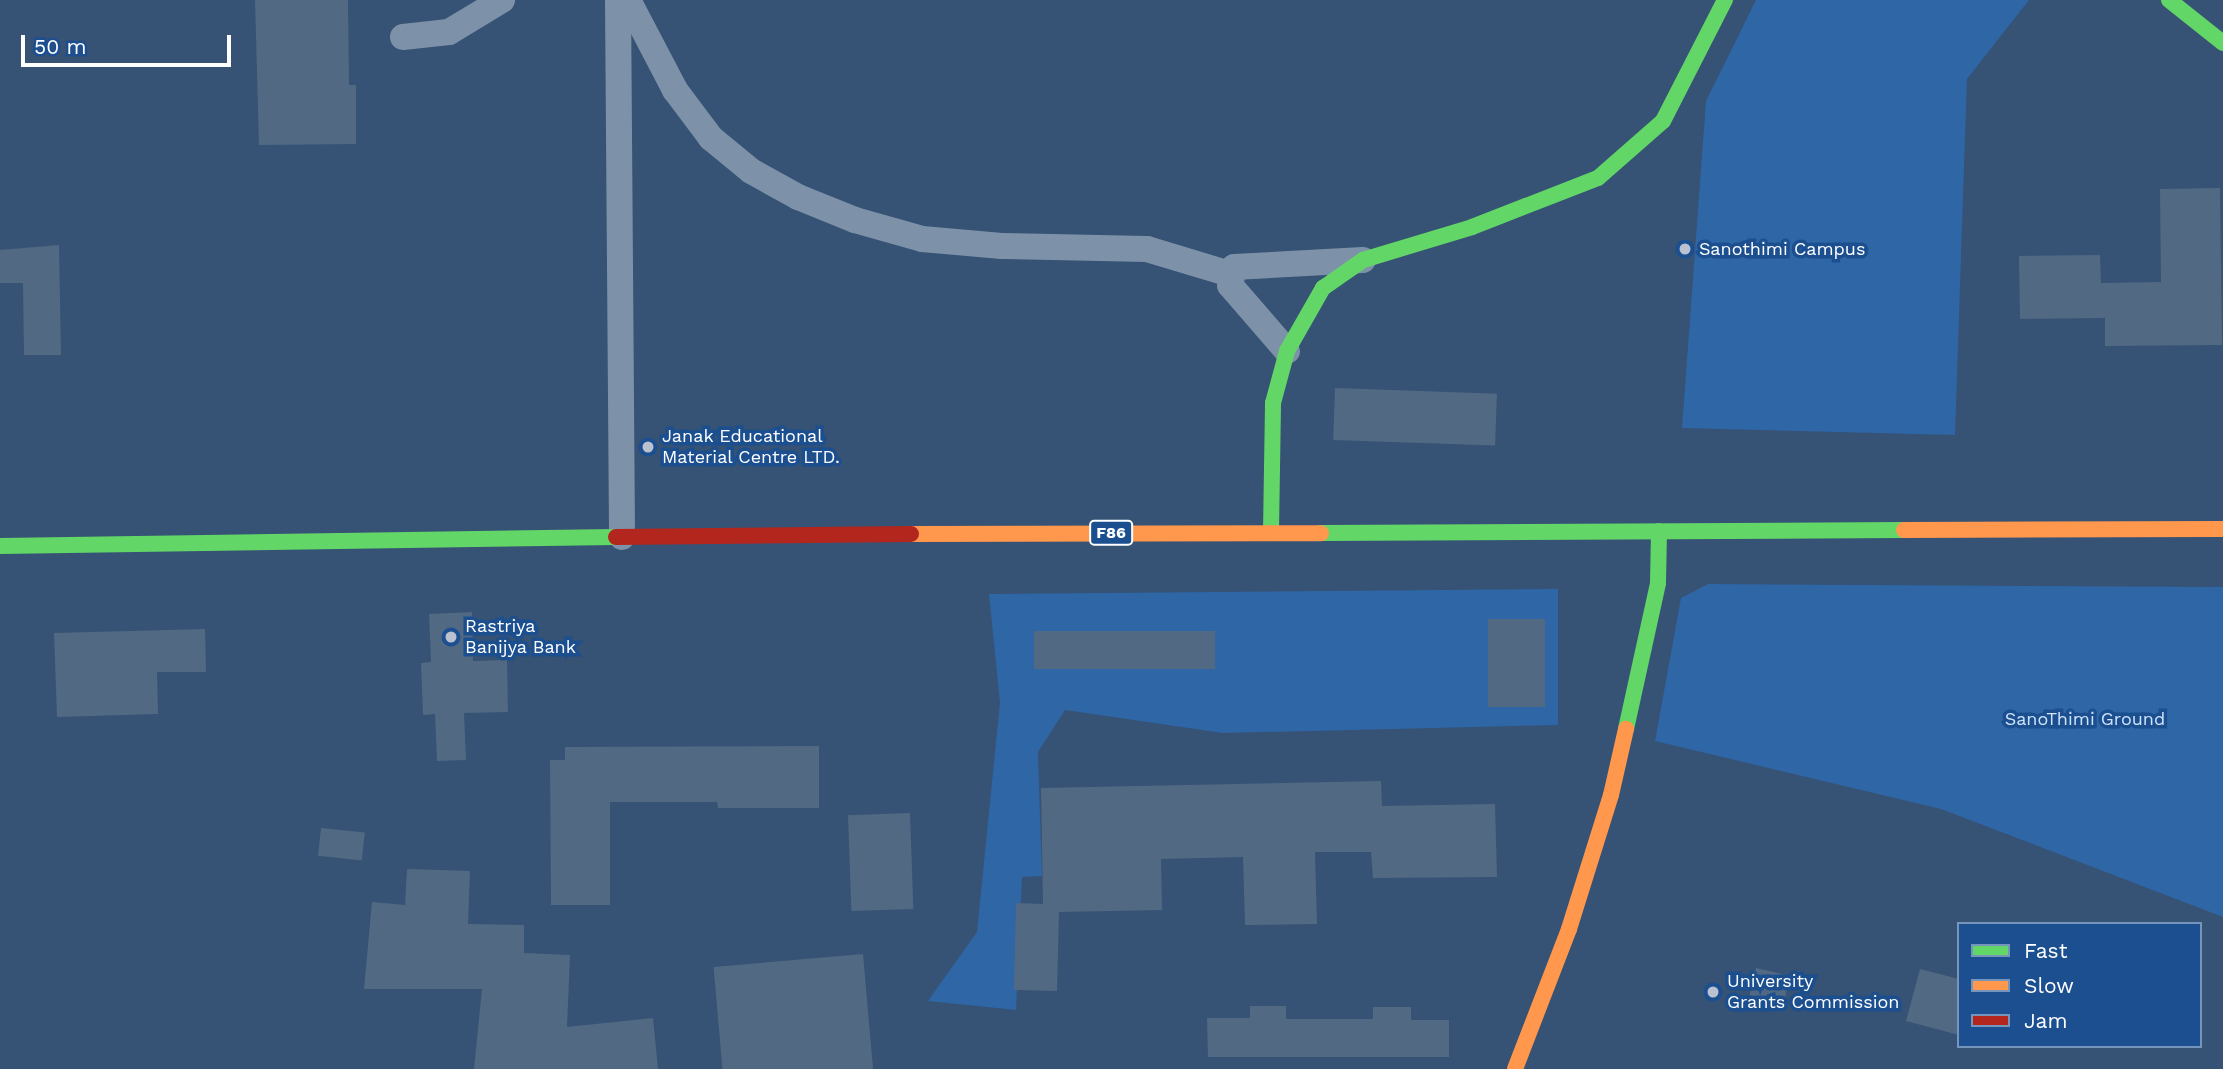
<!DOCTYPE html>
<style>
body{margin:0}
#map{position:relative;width:2223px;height:1069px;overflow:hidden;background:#365274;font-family:"Work Sans",sans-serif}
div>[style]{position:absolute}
.green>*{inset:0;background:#2f66a5}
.building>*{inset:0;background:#526984;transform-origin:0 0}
.street>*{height:26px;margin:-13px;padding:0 13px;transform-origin:13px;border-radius:13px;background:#7d92a8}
.fast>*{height:16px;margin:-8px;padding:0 8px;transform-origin:8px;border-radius:8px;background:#63d668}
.slow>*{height:16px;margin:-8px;padding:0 8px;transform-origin:8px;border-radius:8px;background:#ff974d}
.jam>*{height:16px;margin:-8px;padding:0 8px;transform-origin:8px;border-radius:8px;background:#b3261e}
.dots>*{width:19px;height:19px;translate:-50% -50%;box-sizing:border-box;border:4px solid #1b4f8f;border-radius:50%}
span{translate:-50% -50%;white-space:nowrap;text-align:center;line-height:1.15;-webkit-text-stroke:7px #1b4f8f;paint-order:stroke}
.shield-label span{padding:2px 5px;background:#1b4f8f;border:2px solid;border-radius:5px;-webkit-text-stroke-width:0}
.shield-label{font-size:16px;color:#fff;font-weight:700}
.poi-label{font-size:18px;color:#fff}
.left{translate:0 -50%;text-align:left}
.park-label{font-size:18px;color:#cfe3fa}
.legend{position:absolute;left:1957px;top:922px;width:245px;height:126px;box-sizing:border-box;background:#1b4f8f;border:2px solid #7695bc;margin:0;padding:9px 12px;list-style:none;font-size:21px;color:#fff}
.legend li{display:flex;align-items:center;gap:14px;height:35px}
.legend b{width:35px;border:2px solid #7695bc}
.scale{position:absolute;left:21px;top:35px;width:210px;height:32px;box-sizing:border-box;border:4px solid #fff;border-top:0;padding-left:9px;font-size:21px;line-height:24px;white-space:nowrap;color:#fff;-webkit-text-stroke:5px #1b4f8f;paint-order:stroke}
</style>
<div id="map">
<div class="green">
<i style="clip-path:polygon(1756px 0,2029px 0,1967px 79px,1955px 435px,1682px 428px,1706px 101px)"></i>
<i style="clip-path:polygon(1708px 584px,2223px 587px,2223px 917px,1941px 809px,1655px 741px,1681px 598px)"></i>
<i style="clip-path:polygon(1558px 589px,1558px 725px,1223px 733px,1065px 710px,1038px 752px,1042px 876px,1022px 877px,1016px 1010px,928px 1001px,977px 932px,1000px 703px,989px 594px)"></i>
</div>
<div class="building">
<i style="clip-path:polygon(255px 0,348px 0,349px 85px,356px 85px,356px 144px,259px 145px)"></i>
<i style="clip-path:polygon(2220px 188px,2222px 345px,2105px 346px,2105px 318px,2020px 319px,2019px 256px,2100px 255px,2101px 283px,2161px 282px,2160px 189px)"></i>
<i style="clip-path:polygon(59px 245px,61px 355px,24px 355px,23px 283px,0 283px,0 250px)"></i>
<i style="left:1335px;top:388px;width:162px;height:52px;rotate:2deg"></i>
<i style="clip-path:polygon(472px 612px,473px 661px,507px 660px,508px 712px,464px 713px,466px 760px,437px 761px,435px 714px,423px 715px,421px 663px,431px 662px,429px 614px)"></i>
<i style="left:1488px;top:619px;width:57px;height:88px"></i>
<i style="clip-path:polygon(205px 629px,206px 672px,157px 672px,158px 714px,57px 717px,54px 633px)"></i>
<i style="left:1215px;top:631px;width:38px;height:181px;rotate:90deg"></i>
<i style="clip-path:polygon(819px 746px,819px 808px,718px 808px,717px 802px,610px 802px,610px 905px,551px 905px,550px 760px,565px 760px,565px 747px)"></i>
<i style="clip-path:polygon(1381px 781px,1382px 806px,1495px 804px,1497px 877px,1373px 878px,1371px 852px,1315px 852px,1317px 924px,1245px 925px,1243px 857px,1161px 859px,1162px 910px,1059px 912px,1057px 991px,1014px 990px,1016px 903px,1043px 904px,1041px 788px)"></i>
<i style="left:910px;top:813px;width:96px;height:62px;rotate:88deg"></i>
<i style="left:321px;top:828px;width:44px;height:28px;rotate:6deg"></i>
<i style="clip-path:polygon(407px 869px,470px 871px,468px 924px,524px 925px,524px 953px,570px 955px,567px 1027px,653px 1018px,658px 1069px,474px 1069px,482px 989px,364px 989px,372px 902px,405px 905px)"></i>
<i style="left:863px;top:954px;width:116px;height:150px;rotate:85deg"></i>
<i style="left:1756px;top:968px;width:35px;height:37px;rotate:13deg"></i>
<i style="clip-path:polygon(1920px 969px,1959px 979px,1959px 1035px,1906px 1021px)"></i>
<i style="clip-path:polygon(1250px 1006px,1286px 1006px,1286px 1019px,1373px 1019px,1373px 1007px,1411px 1007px,1411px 1020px,1449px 1020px,1449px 1057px,1208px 1057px,1207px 1018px,1250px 1018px)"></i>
</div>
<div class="street">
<i style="left:618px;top:0;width:537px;rotate:89.57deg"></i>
<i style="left:628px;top:0;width:102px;rotate:62.4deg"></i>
<i style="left:675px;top:90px;width:60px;rotate:53.1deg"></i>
<i style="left:711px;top:138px;width:52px;rotate:39.5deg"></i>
<i style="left:751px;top:171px;width:54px;rotate:29deg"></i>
<i style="left:798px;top:197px;width:61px;rotate:22deg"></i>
<i style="left:855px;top:220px;width:70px;rotate:15.8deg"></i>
<i style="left:922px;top:239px;width:80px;rotate:5deg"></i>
<i style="left:1002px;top:246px;width:145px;rotate:1.2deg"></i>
<i style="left:1147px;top:249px;width:87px;rotate:16.8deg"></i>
<i style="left:403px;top:37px;width:46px;rotate:-6.2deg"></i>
<i style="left:449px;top:32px;width:62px;rotate:-31.1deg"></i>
<i style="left:1287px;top:351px;width:87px;rotate:-130.8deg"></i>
<i style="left:1230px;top:285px;width:18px;rotate:-77deg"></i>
<i style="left:1234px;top:267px;width:129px;rotate:-3.1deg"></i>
</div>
<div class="fast">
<i style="left:2169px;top:0;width:69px;rotate:38.5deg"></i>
<i style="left:1271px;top:532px;width:129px;rotate:-89.1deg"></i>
<i style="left:1273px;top:403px;width:54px;rotate:-74.9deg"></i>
<i style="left:1287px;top:351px;width:73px;rotate:-60.3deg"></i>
<i style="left:1323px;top:288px;width:49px;rotate:-35deg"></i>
<i style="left:1363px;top:260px;width:114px;rotate:-16.8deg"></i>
<i style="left:1472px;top:227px;width:135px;rotate:-21.3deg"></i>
<i style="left:1598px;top:178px;width:86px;rotate:-41.2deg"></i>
<i style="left:1663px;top:121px;width:136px;rotate:-62.9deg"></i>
<i style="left:1321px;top:533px;width:583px;rotate:-0.29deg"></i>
<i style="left:0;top:546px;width:616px;rotate:-0.84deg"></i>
<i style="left:1626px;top:729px;width:149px;rotate:-77.6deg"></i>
<i style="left:1658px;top:583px;width:52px;rotate:-88.9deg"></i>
</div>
<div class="slow">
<i style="left:1904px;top:530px;width:319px;rotate:-0.2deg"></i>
<i style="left:911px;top:534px;width:410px;rotate:-0.1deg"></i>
<i style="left:1515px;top:1069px;width:150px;rotate:-68.9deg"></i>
<i style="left:1569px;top:929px;width:140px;rotate:-72.6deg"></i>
<i style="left:1611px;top:795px;width:68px;rotate:-77.2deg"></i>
</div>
<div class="jam">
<i style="left:616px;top:537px;width:295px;rotate:-0.6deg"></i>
</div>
<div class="dots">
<i style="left:1685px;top:249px;background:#b9c2ce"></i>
<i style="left:648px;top:447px;background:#b9c2ce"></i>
<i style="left:451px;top:637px;background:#b9c2ce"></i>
<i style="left:1713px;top:992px;background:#b9c2ce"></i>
</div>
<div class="shield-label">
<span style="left:1111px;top:533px">F86</span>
</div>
<div class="poi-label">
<span class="left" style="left:1699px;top:249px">Sanothimi Campus</span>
<span class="left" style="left:662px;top:447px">Janak Educational<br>Material Centre LTD.</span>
<span class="left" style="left:465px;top:637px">Rastriya<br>Banijya Bank</span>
<span class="left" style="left:1727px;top:992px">University<br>Grants Commission</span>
</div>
<div class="park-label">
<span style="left:2085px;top:719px">SanoThimi Ground</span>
</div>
<ul class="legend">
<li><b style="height:9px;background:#63d668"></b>Fast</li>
<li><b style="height:9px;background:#ff974d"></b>Slow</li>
<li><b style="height:9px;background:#b3261e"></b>Jam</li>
</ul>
<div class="scale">50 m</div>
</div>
